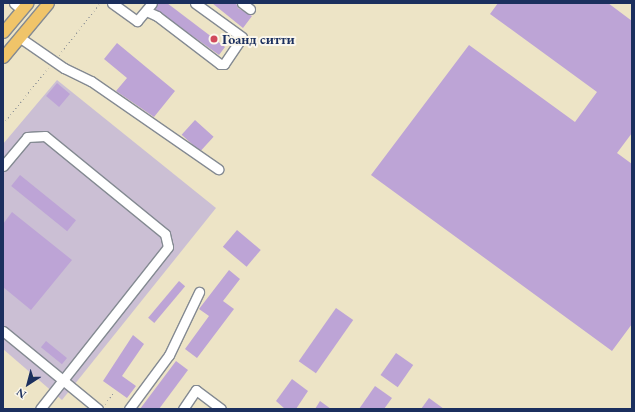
<!DOCTYPE html>
<meta charset="utf-8">
<style>
body{margin:0}
#map{position:relative;width:635px;height:412px;overflow:hidden;background:#ede4c6;font-family:"EB Garamond",serif}
div>[style]{position:absolute}
.industrial>*{inset:0;background:#cbbfd4}
.building>*{inset:0;background:#bda4d6;transform-origin:0 0}
.path>*{height:1px;margin-top:-0.5px;transform-origin:0;background:repeating-linear-gradient(90deg,#848a92 0 1px,transparent 0 4px)}
.roads{filter:drop-shadow(1px 0 #848a92) drop-shadow(-1px 0 #848a92) drop-shadow(0 1px #848a92) drop-shadow(0 -1px #848a92)}
.minor>*{height:9px;margin:-4.5px;padding:0 4.5px;transform-origin:4.5px;border-radius:4.5px;background:#fff}
.major>*{height:11px;margin:-5.5px;padding:0 5.5px;transform-origin:5.5px;border-radius:5.5px;background:#f0c469}
.dots>*{width:11px;height:11px;translate:-50% -50%;box-sizing:border-box;border:2px solid #fbf7ec;border-radius:50%}
span{translate:-50% -50%;white-space:nowrap;text-align:center;line-height:1.15;-webkit-text-stroke:4px #fbf7ec;paint-order:stroke}
.poi-label{font-size:14px;color:#1b2f5e;font-weight:700}
.left{translate:0 -50%;text-align:left}
.frame{position:absolute;inset:0;border:4px solid #1b2f5e;pointer-events:none}
.north{position:absolute;left:8px;top:364px;width:40px;height:40px;-webkit-text-stroke:3px #fbf7ec;paint-order:stroke;rotate:216deg;font-size:11px;font-weight:700;line-height:16px;text-align:center;color:#1b2f5e}
.north::after{content:'';display:block;margin:auto;width:14px;height:18px;background:#1b2f5e;clip-path:polygon(50% 0,100% 100%,50% 72%,0 100%)}
</style>
<div id="map">
<div class="industrial">
<i style="clip-path:polygon(57px 80px,216px 208px,62px 400px,3px 349px,3px 144px)"></i>
</div>
<div class="building">
<i style="clip-path:polygon(158px 3px,167px 3px,225px 47px,219px 55px,155px 9px)"></i>
<i style="clip-path:polygon(212px 3px,236px 3px,238px 8px,252px 16px,243px 28px)"></i>
<i style="clip-path:polygon(498px 3px,608px 3px,632px 21px,632px 133px,617px 153px,632px 164px,632px 324px,612px 351px,371px 175px,469px 45px,575px 122px,597px 92px,490px 14px)"></i>
<i style="clip-path:polygon(117px 43px,175px 91px,154px 117px,116px 91px,127px 78px,104px 59px)"></i>
<i style="left:57px;top:83px;width:17px;height:17px;rotate:40deg"></i>
<i style="left:195px;top:120px;width:25px;height:20px;rotate:42deg"></i>
<i style="left:20px;top:175px;width:72px;height:14px;rotate:39deg"></i>
<i style="clip-path:polygon(12px 212px,72px 260px,31px 310px,3px 287px,3px 224px)"></i>
<i style="left:237px;top:230px;width:31px;height:22px;rotate:40deg"></i>
<i style="clip-path:polygon(229px 270px,240px 279px,223px 301px,234px 309px,197px 358px,185px 349px,209px 316px,199px 309px)"></i>
<i style="left:179px;top:281px;width:8px;height:48px;rotate:40deg"></i>
<i style="left:336px;top:308px;width:21px;height:65px;rotate:35deg"></i>
<i style="clip-path:polygon(133px 335px,144px 344px,122px 376px,136px 386px,127px 398px,103px 381px)"></i>
<i style="left:46px;top:341px;width:27px;height:8px;rotate:39deg"></i>
<i style="left:396px;top:353px;width:21px;height:27px;rotate:35deg"></i>
<i style="clip-path:polygon(176px 361px,188px 370px,159px 409px,140px 409px)"></i>
<i style="clip-path:polygon(292px 379px,308px 391px,296px 409px,285px 409px,276px 401px)"></i>
<i style="clip-path:polygon(375px 386px,392px 398px,384px 409px,359px 409px)"></i>
<i style="clip-path:polygon(429px 398px,444px 409px,421px 409px)"></i>
<i style="clip-path:polygon(320px 401px,331px 409px,315px 409px)"></i>
</div>
<div class="path">
<i style="left:59px;top:55px;width:66px;rotate:-51.7deg"></i>
<i style="left:3px;top:124px;width:72px;rotate:-51.2deg"></i>
<i style="left:105px;top:404px;width:15px;rotate:-53deg"></i>
</div>
<div class="roads">
<div class="minor">
<i style="left:14px;top:3px;width:9px;rotate:41deg"></i>
<i style="left:112px;top:3px;width:31px;rotate:36deg"></i>
<i style="left:137px;top:21px;width:23px;rotate:-50deg"></i>
<i style="left:242px;top:3px;width:10px;rotate:37deg"></i>
<i style="left:146px;top:11px;width:12px;rotate:24deg"></i>
<i style="left:157px;top:16px;width:79px;rotate:37.3deg"></i>
<i style="left:220px;top:64px;width:4px"></i>
<i style="left:224px;top:64px;width:32px;rotate:-56deg"></i>
<i style="left:242px;top:37px;width:58px;rotate:-144.1deg"></i>
<i style="left:19px;top:37px;width:55px;rotate:34.6deg"></i>
<i style="left:64px;top:68px;width:30px;rotate:26deg"></i>
<i style="left:91px;top:81px;width:155px;rotate:34.7deg"></i>
<i style="left:3px;top:166px;width:38px;rotate:-50deg"></i>
<i style="left:27px;top:137px;width:18px;rotate:-3deg"></i>
<i style="left:45px;top:136px;width:155px;rotate:39.2deg"></i>
<i style="left:165px;top:234px;width:13px;rotate:77deg"></i>
<i style="left:168px;top:247px;width:206px;rotate:128.3deg"></i>
<i style="left:3px;top:331px;width:123px;rotate:39.4deg"></i>
<i style="left:129px;top:409px;width:67px;rotate:-53.5deg"></i>
<i style="left:169px;top:355px;width:70px;rotate:-64.5deg"></i>
<i style="left:183px;top:409px;width:23px;rotate:-56deg"></i>
<i style="left:196px;top:390px;width:31px;rotate:37deg"></i>
</div>
<div class="major">
<i style="left:3px;top:32px;width:38px;rotate:-50deg"></i>
<i style="left:3px;top:57px;width:70px;rotate:-50.2deg"></i>
</div>
</div>
<div class="dots">
<i style="left:214px;top:39px;background:#d1495b"></i>
</div>
<div class="poi-label">
<span class="left" style="left:222px;top:39px">Гоанд ситти</span>
</div>
<div class="frame"></div>
<div class="north">N</div>
</div>
